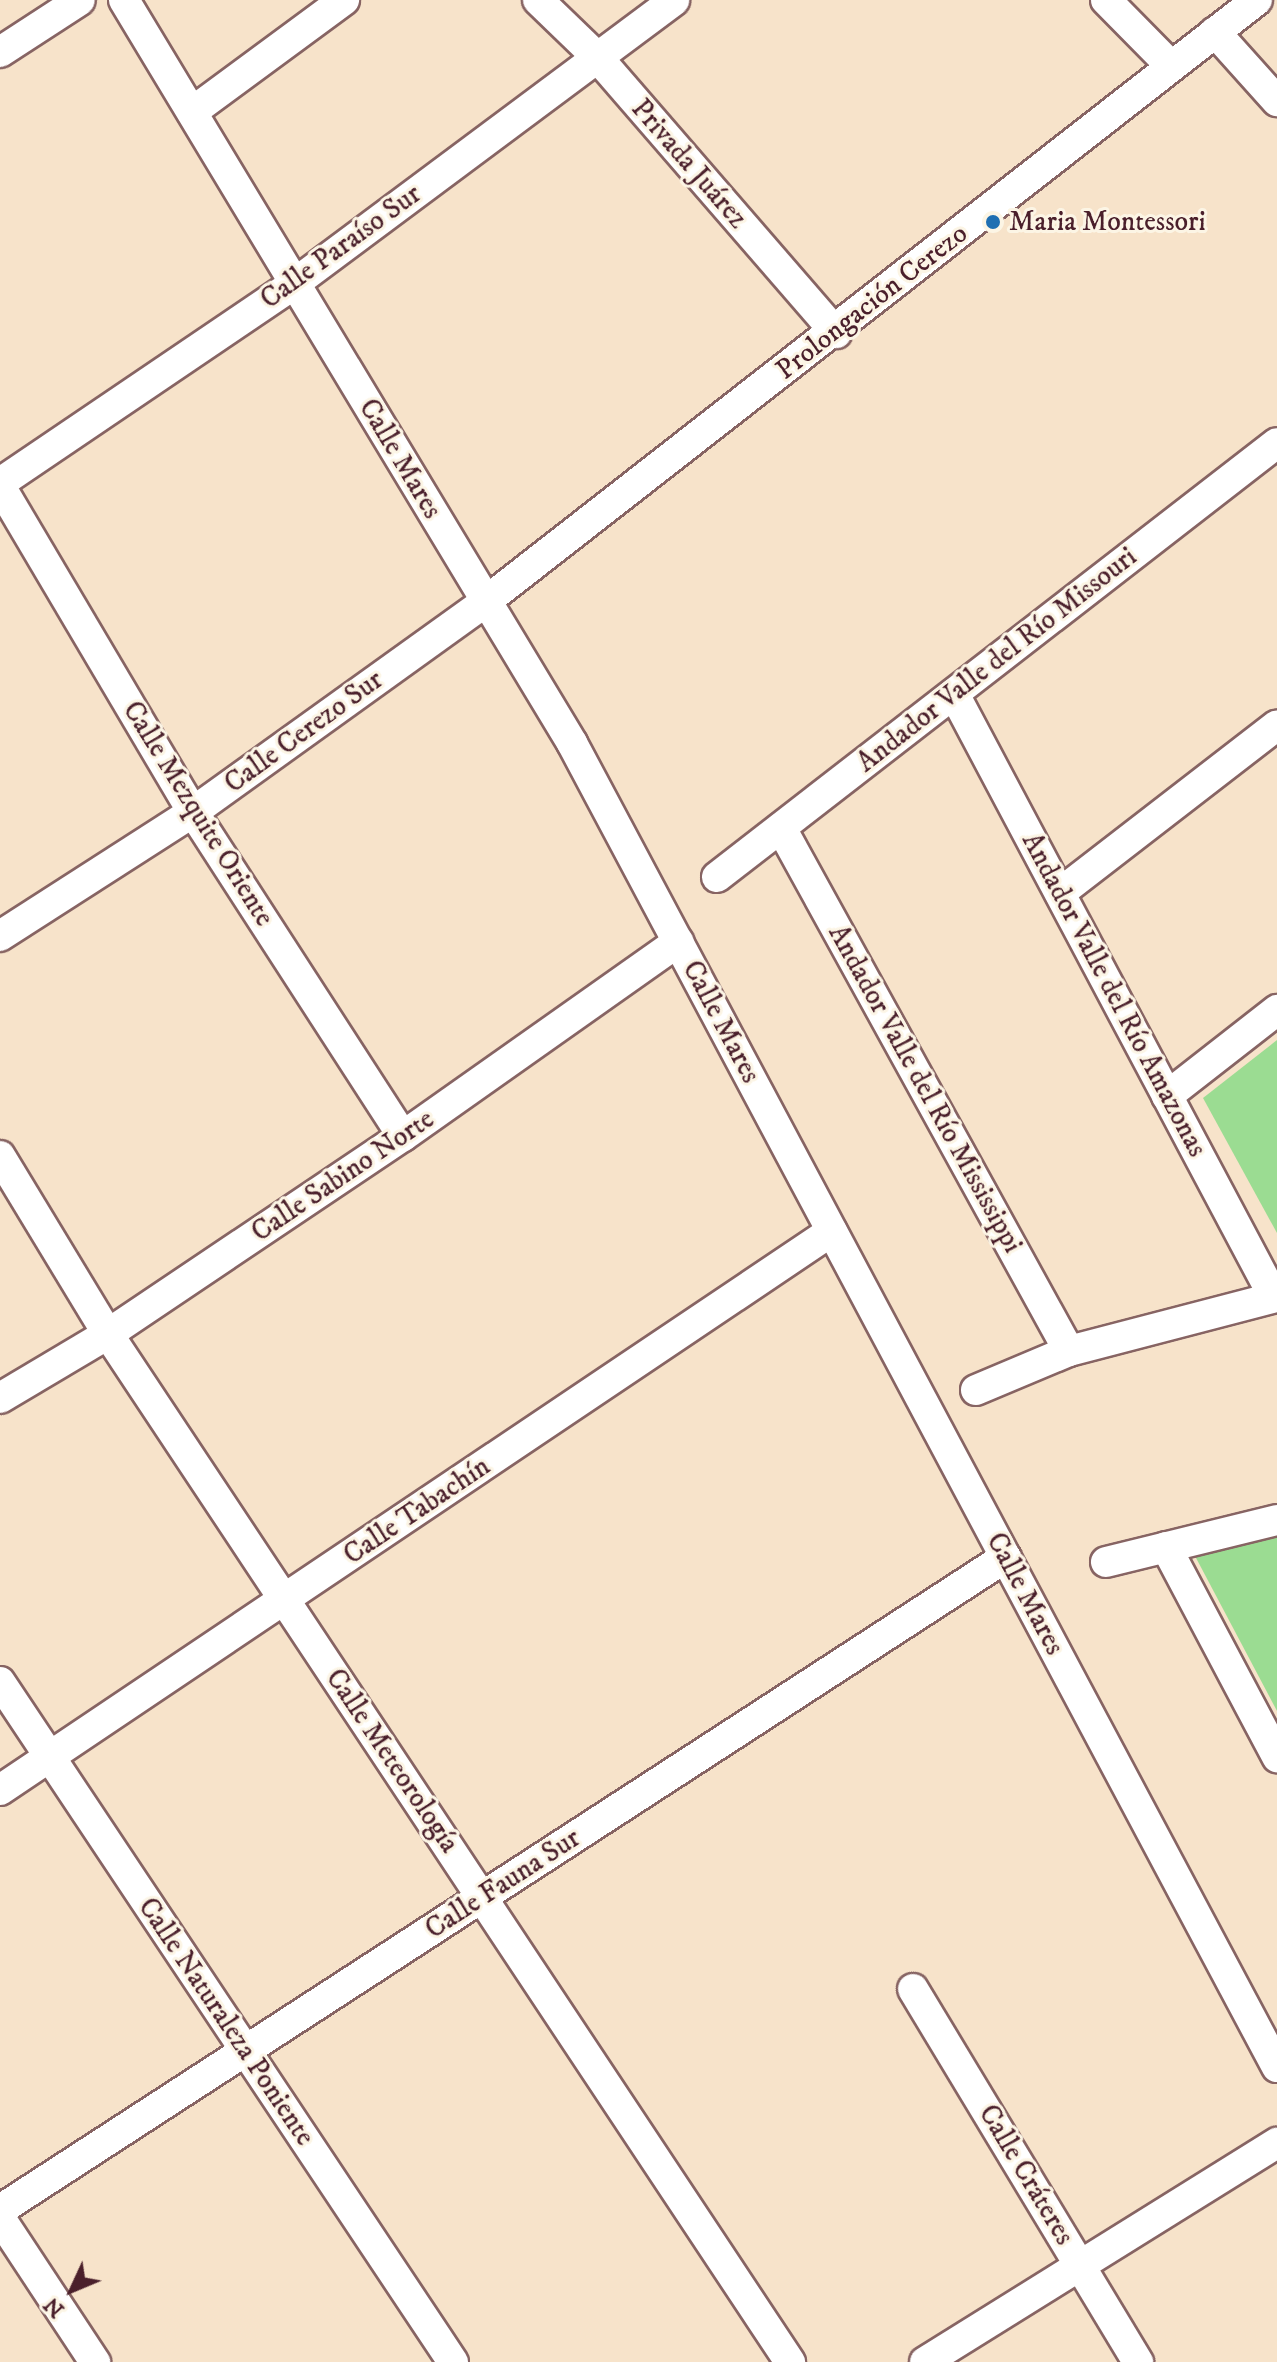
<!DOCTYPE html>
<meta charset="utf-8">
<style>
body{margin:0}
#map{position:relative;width:1277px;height:2362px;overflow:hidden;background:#f7e3ca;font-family:"IM FELL DW Pica",serif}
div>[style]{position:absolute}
.green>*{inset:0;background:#9bdc92}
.roads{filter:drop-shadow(2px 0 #876463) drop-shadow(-2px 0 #876463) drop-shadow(0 2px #876463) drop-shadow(0 -2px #876463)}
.minor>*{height:30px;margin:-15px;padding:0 15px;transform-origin:15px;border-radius:15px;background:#fff}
.dots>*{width:22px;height:22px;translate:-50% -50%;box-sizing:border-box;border:4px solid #fcf5e5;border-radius:50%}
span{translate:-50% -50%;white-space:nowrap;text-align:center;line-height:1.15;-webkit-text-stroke:6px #fcf5e5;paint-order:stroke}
.street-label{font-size:28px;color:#4a1f2b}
.poi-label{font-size:28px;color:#4a1f2b}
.left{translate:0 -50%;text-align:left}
.north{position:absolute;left:32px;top:2250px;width:80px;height:80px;-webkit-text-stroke:6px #fcf5e5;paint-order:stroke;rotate:226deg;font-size:22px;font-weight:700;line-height:32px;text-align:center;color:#4a1f2b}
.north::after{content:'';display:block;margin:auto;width:28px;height:36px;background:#4a1f2b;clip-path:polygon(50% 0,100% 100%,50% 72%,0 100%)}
</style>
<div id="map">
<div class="green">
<i style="clip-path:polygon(1277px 1040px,1277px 1233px,1203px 1098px)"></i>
<i style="clip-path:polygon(1277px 1531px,1277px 1711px,1195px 1556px)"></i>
</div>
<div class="roads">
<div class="minor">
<i style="left:124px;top:0;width:868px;rotate:58.91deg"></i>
<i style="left:572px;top:743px;width:1500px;rotate:61.97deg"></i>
<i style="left:538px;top:0;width:83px;rotate:44deg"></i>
<i style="left:598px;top:58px;width:364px;rotate:49.1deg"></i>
<i style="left:1106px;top:0;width:93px;rotate:45.4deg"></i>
<i style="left:1215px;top:32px;width:93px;rotate:48.1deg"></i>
<i style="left:0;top:52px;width:95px;rotate:-33deg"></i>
<i style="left:192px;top:112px;width:189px;rotate:-36.4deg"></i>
<i style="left:0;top:483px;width:356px;rotate:-34.1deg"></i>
<i style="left:295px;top:283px;width:473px;rotate:-36.7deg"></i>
<i style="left:0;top:486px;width:379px;rotate:59.4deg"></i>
<i style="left:193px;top:812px;width:386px;rotate:57.1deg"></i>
<i style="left:954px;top:694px;width:683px;rotate:62.05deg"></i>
<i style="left:781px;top:828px;width:597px;rotate:61.16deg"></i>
<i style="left:717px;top:877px;width:708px;rotate:-37.78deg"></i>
<i style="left:1060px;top:893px;width:274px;rotate:-37.7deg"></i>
<i style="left:0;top:936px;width:229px;rotate:-32.7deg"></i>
<i style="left:193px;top:812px;width:360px;rotate:-35.7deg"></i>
<i style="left:485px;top:602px;width:979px;rotate:-37.95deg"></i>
<i style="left:1167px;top:1096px;width:140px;rotate:-38deg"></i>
<i style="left:0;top:1156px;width:208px;rotate:58.8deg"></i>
<i style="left:108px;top:1334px;width:1234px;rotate:56.44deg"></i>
<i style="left:976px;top:1390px;width:101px;rotate:-22.8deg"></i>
<i style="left:1069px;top:1351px;width:215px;rotate:-14.6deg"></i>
<i style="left:0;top:1398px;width:126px;rotate:-30.7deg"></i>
<i style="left:108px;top:1334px;width:355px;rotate:-33.9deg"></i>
<i style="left:403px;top:1136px;width:337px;rotate:-35.2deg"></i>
<i style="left:1166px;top:1547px;width:238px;rotate:62.1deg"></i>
<i style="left:1106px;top:1562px;width:176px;rotate:-13.8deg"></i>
<i style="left:0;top:1682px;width:817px;rotate:56.33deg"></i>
<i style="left:0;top:1790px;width:1002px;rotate:-33.9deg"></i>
<i style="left:913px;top:1989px;width:436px;rotate:58.9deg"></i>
<i style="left:0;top:2210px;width:1199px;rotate:-32.99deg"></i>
<i style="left:0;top:2218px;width:173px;rotate:56.6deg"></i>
<i style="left:925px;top:2362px;width:415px;rotate:-31.9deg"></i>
</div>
</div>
<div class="dots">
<i style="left:993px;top:222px;background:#1f6fb2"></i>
</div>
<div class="street-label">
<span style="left:689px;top:164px;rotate:49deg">Privada Juárez</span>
<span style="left:341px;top:247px;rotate:-36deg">Calle Paraíso Sur</span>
<span style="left:872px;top:302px;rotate:-38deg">Prolongación Cerezo</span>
<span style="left:400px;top:459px;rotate:59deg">Calle Mares</span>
<span style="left:997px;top:660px;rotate:-38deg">Andador Valle del Río Missouri</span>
<span style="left:304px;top:732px;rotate:-36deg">Calle Cerezo Sur</span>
<span style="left:198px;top:814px;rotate:58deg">Calle Mezquite Oriente</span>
<span style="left:1114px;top:995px;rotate:62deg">Andador Valle del Río Amazonas</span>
<span style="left:721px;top:1022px;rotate:62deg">Calle Mares</span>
<span style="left:925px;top:1089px;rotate:61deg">Andador Valle del Río Mississippi</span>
<span style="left:343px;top:1176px;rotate:-34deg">Calle Sabino Norte</span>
<span style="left:417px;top:1511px;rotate:-34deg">Calle Tabachín</span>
<span style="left:1025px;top:1594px;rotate:62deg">Calle Mares</span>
<span style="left:392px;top:1761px;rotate:56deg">Calle Meteorología</span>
<span style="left:503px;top:1884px;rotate:-33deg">Calle Fauna Sur</span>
<span style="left:226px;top:2022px;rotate:56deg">Calle Naturaleza Poniente</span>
<span style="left:1026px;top:2175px;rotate:59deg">Calle Cráteres</span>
</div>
<div class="poi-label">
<span class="left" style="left:1009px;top:222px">Maria Montessori</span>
</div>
<div class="north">N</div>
</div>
